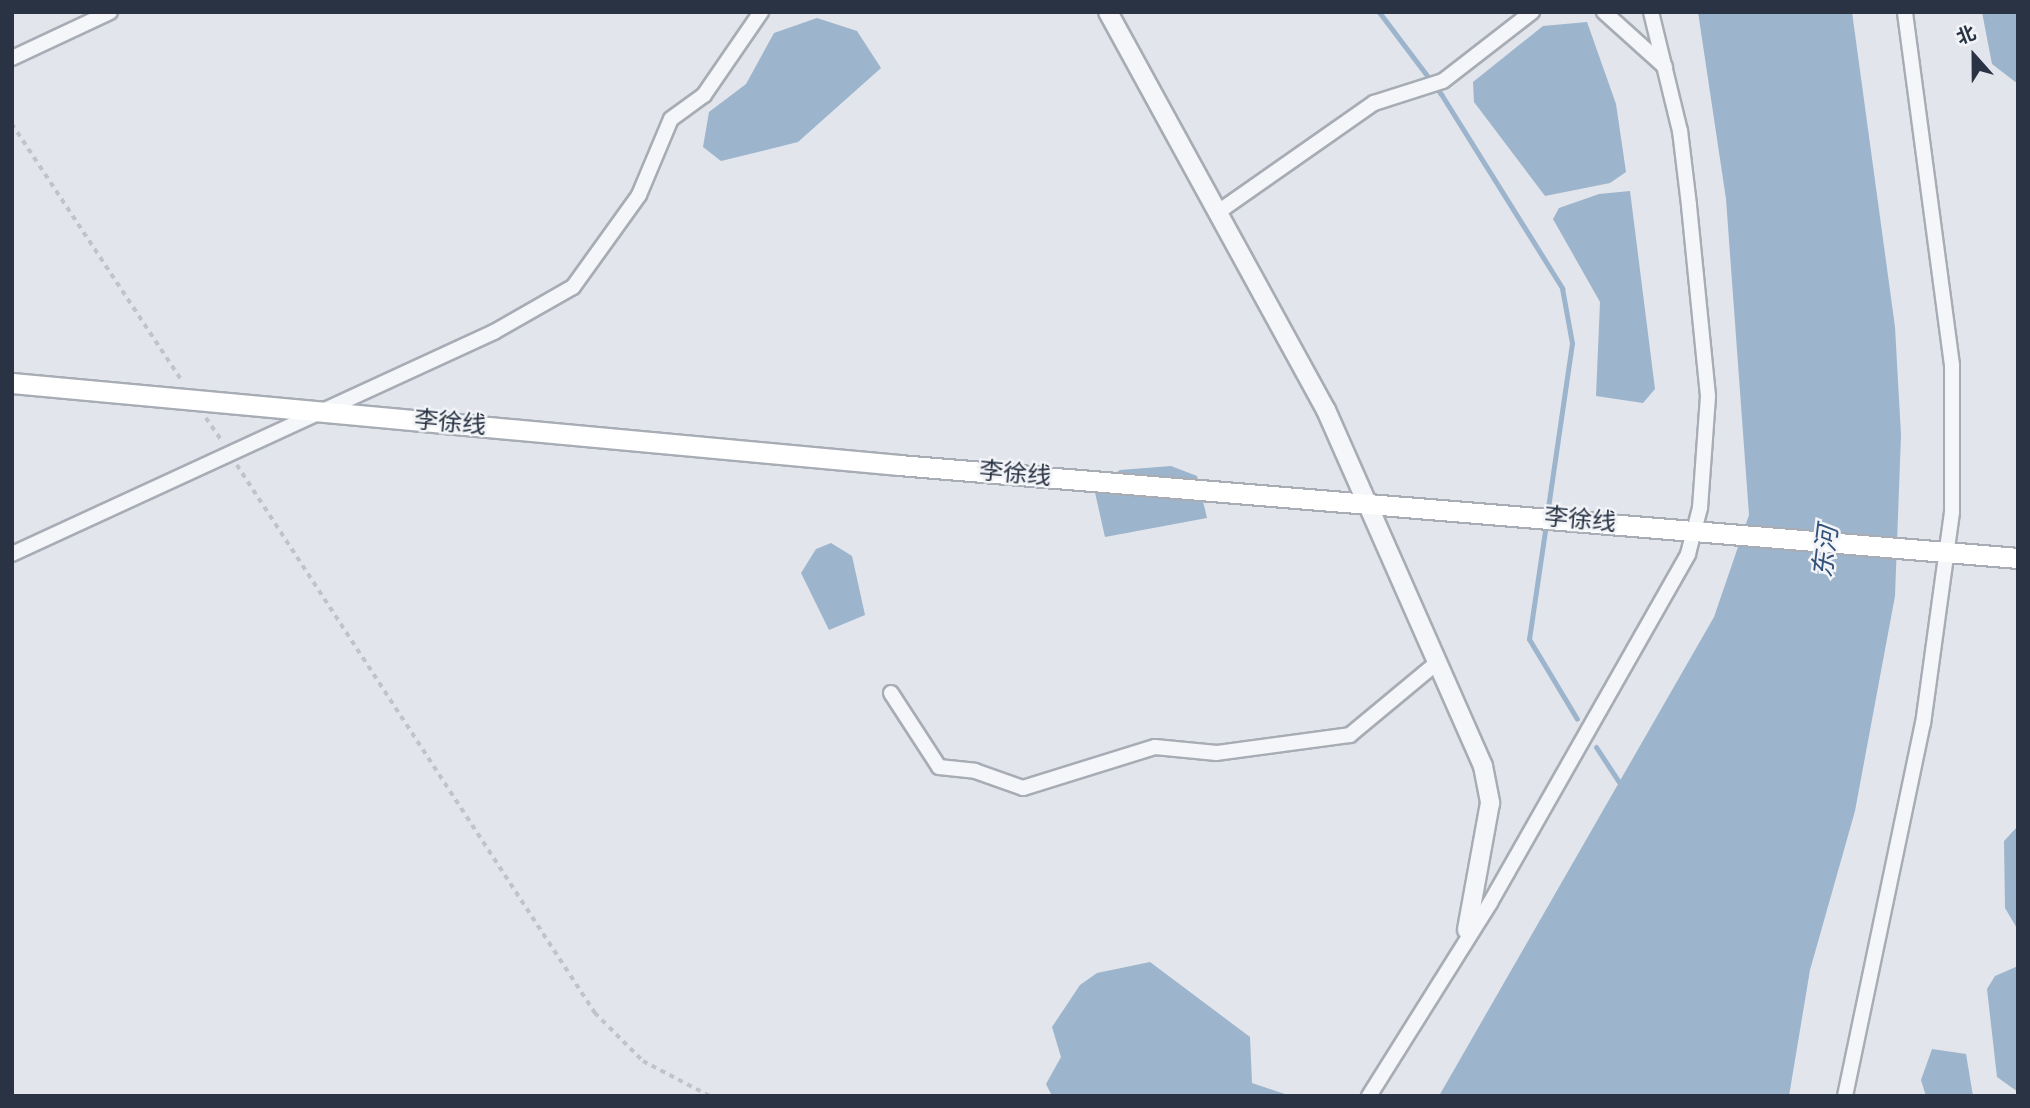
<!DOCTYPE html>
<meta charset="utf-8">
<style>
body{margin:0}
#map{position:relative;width:2030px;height:1108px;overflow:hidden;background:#e2e5eb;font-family:"Alegreya Sans","Noto Sans SC",sans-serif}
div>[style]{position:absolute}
.water>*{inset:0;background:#9cb4cc}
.stream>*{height:5px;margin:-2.5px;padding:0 2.5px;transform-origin:2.5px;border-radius:2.5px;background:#9cb4cc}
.path>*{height:3.5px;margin-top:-1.75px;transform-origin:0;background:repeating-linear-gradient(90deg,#c0c3ca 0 5px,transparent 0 10px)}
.roads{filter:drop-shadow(2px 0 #a7acb5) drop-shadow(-2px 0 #a7acb5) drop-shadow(0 2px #a7acb5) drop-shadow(0 -2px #a7acb5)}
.minor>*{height:14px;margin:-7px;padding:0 7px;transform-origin:7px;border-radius:7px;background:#f5f6f9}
.tertiary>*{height:18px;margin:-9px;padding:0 9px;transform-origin:9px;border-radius:9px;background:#f5f6f9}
.secondary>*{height:19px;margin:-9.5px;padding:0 9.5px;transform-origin:9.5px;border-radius:9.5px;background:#fff}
span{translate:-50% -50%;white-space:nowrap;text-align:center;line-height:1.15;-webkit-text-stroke:5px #f2f4f8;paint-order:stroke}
.street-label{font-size:24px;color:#293343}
.water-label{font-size:26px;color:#325279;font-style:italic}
.frame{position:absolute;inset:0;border:14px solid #293343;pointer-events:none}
.north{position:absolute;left:1939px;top:21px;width:70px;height:70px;-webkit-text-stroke:5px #f2f4f8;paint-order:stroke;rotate:339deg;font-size:19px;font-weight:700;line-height:28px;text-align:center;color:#293343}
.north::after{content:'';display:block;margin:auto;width:24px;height:32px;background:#293343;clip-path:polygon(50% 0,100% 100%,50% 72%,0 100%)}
</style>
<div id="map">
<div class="water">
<i style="clip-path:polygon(1698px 12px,1852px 12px,1895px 327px,1901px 435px,1895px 596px,1855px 811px,1810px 970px,1789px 1096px,1439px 1096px,1714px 617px,1749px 515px,1726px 199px)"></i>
<i style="clip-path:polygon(1982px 12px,2018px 12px,2018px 84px,1992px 64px)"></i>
<i style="clip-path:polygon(817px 18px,857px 31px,881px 68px,798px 142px,721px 161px,703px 147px,709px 112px,746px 84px,774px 33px)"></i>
<i style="clip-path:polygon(1587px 22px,1616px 104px,1626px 172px,1610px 183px,1545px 196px,1474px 102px,1473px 82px,1543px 26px)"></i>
<i style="clip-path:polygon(1630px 191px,1655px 389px,1643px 403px,1596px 396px,1600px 302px,1553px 219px,1559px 208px,1599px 194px)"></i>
<i style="clip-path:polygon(1171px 466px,1197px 476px,1207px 518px,1105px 537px,1094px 488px,1120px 470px)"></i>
<i style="clip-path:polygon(831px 543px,852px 556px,865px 615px,829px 630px,801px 573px,816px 549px)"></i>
<i style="clip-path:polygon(2018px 826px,2018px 930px,2005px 908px,2004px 841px)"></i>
<i style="clip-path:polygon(1150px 962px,1250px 1037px,1252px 1083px,1291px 1096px,1052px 1096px,1046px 1084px,1061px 1057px,1052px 1027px,1080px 985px,1097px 973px)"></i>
<i style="clip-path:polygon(2018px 966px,2018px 1092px,1997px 1077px,1987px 989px,1995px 976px)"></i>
<i style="clip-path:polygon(1932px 1049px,1966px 1054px,1973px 1096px,1926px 1096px,1921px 1080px)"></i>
</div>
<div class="stream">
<i style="left:1379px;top:12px;width:103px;rotate:52.9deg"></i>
<i style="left:1441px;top:94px;width:229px;rotate:58deg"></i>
<i style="left:1562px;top:288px;width:56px;rotate:79.7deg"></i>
<i style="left:1572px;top:343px;width:173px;rotate:98.3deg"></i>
<i style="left:1546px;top:524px;width:116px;rotate:98.4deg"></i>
<i style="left:1529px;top:639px;width:93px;rotate:59deg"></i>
<i style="left:1596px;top:747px;width:45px;rotate:56.7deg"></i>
</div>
<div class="path">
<i style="left:12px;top:124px;width:310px;rotate:56.5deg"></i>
<i style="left:206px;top:418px;width:28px;rotate:55deg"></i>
<i style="left:237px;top:465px;width:655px;rotate:56.84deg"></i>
<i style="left:595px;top:1013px;width:68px;rotate:45deg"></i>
<i style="left:643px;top:1061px;width:76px;rotate:27.6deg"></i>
</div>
<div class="roads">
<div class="minor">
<i style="left:1604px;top:12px;width:82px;rotate:42deg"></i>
<i style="left:12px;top:58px;width:108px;rotate:-25.1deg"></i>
<i style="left:1221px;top:210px;width:187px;rotate:-35deg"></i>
<i style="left:1374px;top:103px;width:72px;rotate:-17.7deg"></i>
<i style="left:1443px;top:81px;width:113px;rotate:-37.8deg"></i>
<i style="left:12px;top:554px;width:531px;rotate:-24.73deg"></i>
<i style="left:494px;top:332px;width:91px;rotate:-29.7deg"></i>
<i style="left:573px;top:287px;width:113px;rotate:-54.3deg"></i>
<i style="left:639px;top:195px;width:82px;rotate:-67.2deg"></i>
<i style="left:671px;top:119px;width:41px;rotate:-36deg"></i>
<i style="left:704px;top:95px;width:101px;rotate:-55.5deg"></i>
<i style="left:891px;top:693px;width:88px;rotate:57deg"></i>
<i style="left:939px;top:767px;width:36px;rotate:6deg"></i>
<i style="left:975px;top:771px;width:51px;rotate:19.5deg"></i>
<i style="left:1023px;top:788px;width:138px;rotate:-17.3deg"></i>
<i style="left:1155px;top:747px;width:62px;rotate:5.5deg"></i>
<i style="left:1217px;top:753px;width:134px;rotate:-7.7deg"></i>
<i style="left:1350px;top:735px;width:114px;rotate:-39.7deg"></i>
<i style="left:1369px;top:1096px;width:228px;rotate:-57.9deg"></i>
<i style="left:1490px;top:903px;width:401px;rotate:-60.4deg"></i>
<i style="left:1688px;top:554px;width:48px;rotate:-75.4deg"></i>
<i style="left:1700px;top:508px;width:112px;rotate:-85.9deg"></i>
<i style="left:1708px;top:396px;width:192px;rotate:-95.7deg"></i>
<i style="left:1689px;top:205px;width:75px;rotate:-96.9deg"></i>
<i style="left:1680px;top:131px;width:122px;rotate:-103.7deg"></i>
<i style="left:1845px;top:1096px;width:380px;rotate:-78.2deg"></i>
<i style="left:1923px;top:724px;width:214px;rotate:-82.2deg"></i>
<i style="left:1952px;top:512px;width:147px;rotate:-90deg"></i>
<i style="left:1952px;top:365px;width:356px;rotate:-97.6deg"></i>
</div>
<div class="tertiary">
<i style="left:1108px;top:12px;width:454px;rotate:61.3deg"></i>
<i style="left:1326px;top:410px;width:389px;rotate:66.2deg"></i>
<i style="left:1483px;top:766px;width:38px;rotate:79deg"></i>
<i style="left:1490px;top:803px;width:129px;rotate:100.3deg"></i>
</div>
<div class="secondary">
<i style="left:12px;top:383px;width:891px;rotate:5.28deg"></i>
<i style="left:899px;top:465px;width:1123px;rotate:4.75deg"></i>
</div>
</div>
<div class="street-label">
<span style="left:450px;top:424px;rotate:5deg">李徐线</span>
<span style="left:1015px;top:475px;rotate:5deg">李徐线</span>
<span style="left:1580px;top:521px;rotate:5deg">李徐线</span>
</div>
<div class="water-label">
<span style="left:1827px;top:552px;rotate:-83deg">东河</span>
</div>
<div class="frame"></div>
<div class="north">北</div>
</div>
